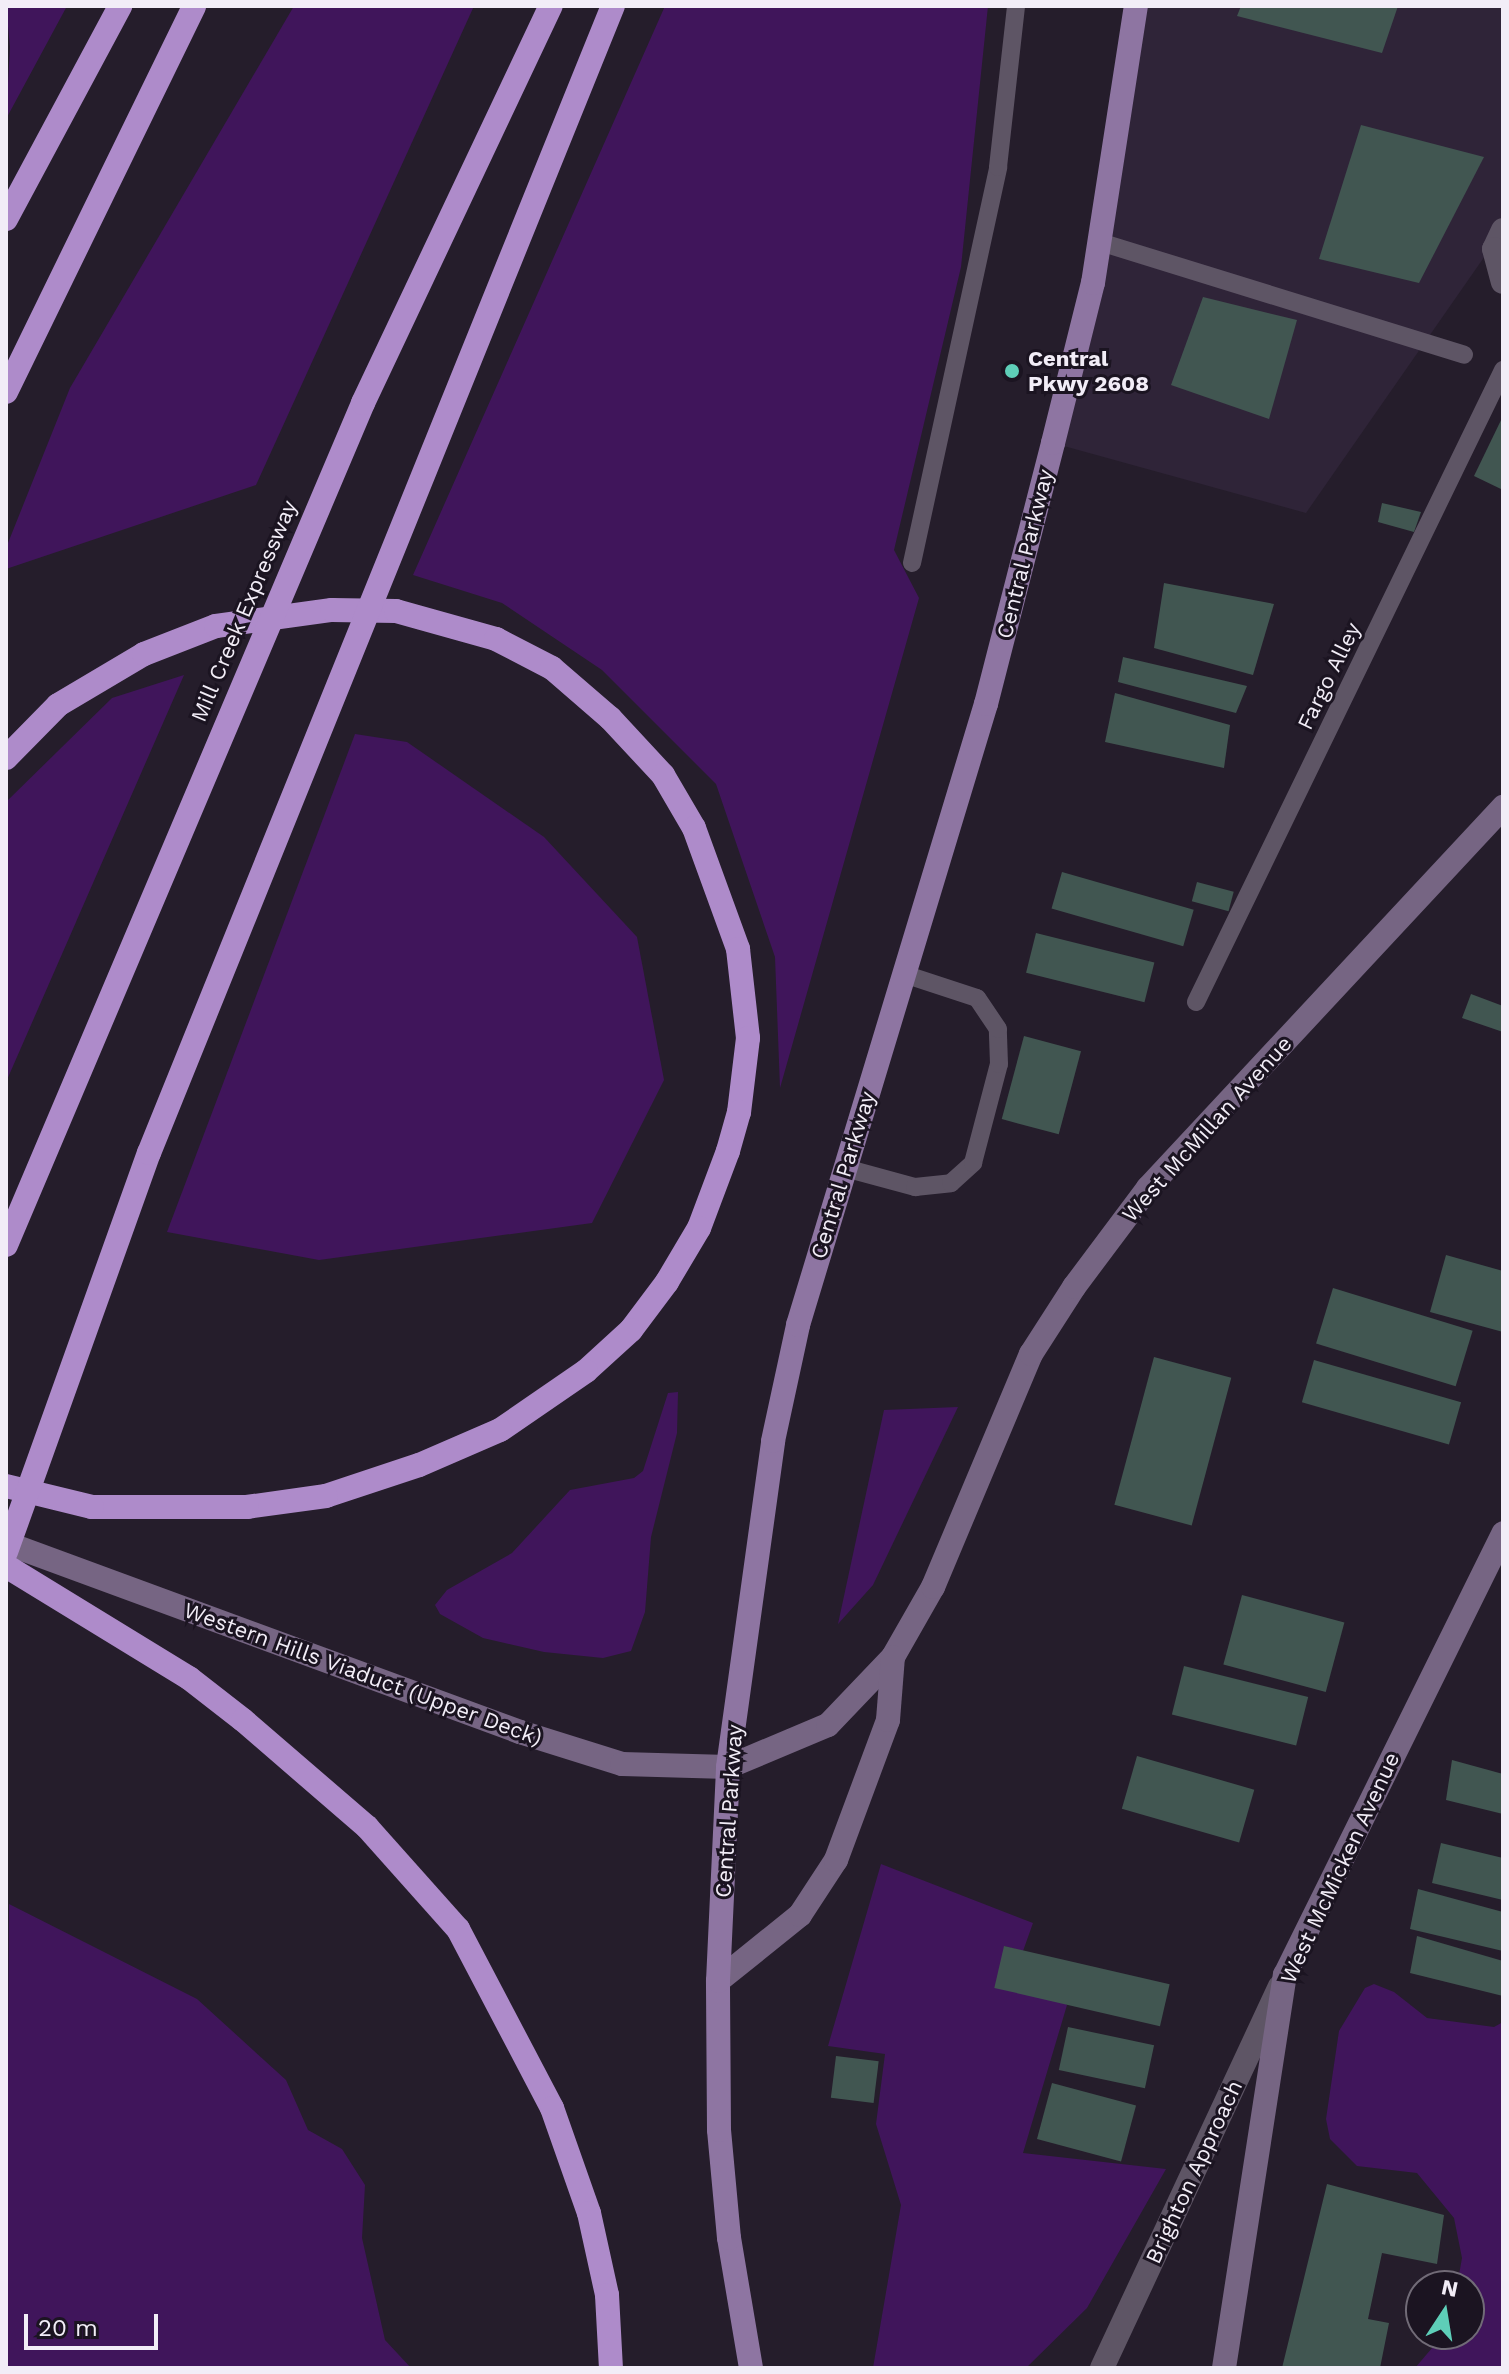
<!DOCTYPE html>
<style>
body{margin:0}
#map{position:relative;width:1509px;height:2374px;overflow:hidden;background:#251d2b;font-family:"Work Sans",sans-serif}
div>[style]{position:absolute}
.built>*{inset:0;background:#2f2438}
.green>*{inset:0;background:#40155b}
.building>*{inset:0;background:#415651;transform-origin:0 0}
.lane>*{height:18px;margin:-9px;padding:0 9px;transform-origin:9px;border-radius:9px;background:#5e5565}
.street>*{height:24px;margin:-12px;padding:0 12px;transform-origin:12px;border-radius:12px;background:#5e5565}
.secondary>*{height:24px;margin:-12px;padding:0 12px;transform-origin:12px;border-radius:12px;background:#766583}
.primary>*{height:24px;margin:-12px;padding:0 12px;transform-origin:12px;border-radius:12px;background:#8e75a2}
.highway>*{height:24px;margin:-12px;padding:0 12px;transform-origin:12px;border-radius:12px;background:#ae8bca}
.dots>*{width:22px;height:22px;translate:-50% -50%;box-sizing:border-box;border:4px solid #1b1421;border-radius:50%}
span{translate:-50% -50%;white-space:nowrap;text-align:center;line-height:1.15;-webkit-text-stroke:6px #1b1421;paint-order:stroke}
.poi-label{font-size:22px;color:#f2edf7;font-weight:700}
.left{translate:0 -50%;text-align:left}
.street-label{font-size:22px;color:#f2edf7}
.frame{position:absolute;inset:0;border:8px solid #f2edf7;pointer-events:none}
.north{position:absolute;left:1405px;top:2270px;width:80px;height:80px;box-sizing:border-box;background:#1b1421;border:2px solid #716b77;border-radius:50%;rotate:12deg;font-size:22px;font-weight:700;line-height:32px;text-align:center;color:#f2edf7}
.north::after{content:'';display:block;margin:auto;width:28px;height:36px;background:#5eceb8;clip-path:polygon(50% 0,100% 100%,50% 72%,0 100%)}
.scale{position:absolute;left:24px;top:2314px;width:134px;height:36px;box-sizing:border-box;border:4px solid #f2edf7;border-top:0;padding-left:10px;font-size:24px;line-height:28px;white-space:nowrap;color:#f2edf7;-webkit-text-stroke:6px #1b1421;paint-order:stroke}
</style>
<div id="map">
<div class="built">
<i style="clip-path:polygon(1136px 6px,1503px 6px,1503px 230px,1306px 513px,1053px 443px)"></i>
</div>
<div class="green">
<i style="clip-path:polygon(6px 6px,67px 6px,6px 119px,10px 47px)"></i>
<i style="clip-path:polygon(294px 6px,474px 6px,256px 485px,6px 569px,6px 548px,70px 388px)"></i>
<i style="clip-path:polygon(665px 6px,988px 6px,961px 267px,894px 550px,919px 598px,780px 1088px,775px 957px,716px 784px,602px 670px,502px 603px,413px 575px)"></i>
<i style="clip-path:polygon(184px 675px,6px 1082px,6px 802px,112px 698px)"></i>
<i style="clip-path:polygon(355px 734px,407px 742px,544px 837px,637px 937px,664px 1080px,592px 1223px,319px 1260px,167px 1232px)"></i>
<i style="clip-path:polygon(678px 1392px,677px 1433px,651px 1537px,645px 1612px,631px 1651px,603px 1658px,544px 1652px,483px 1638px,440px 1614px,435px 1605px,447px 1590px,512px 1553px,570px 1490px,634px 1478px,643px 1471px,668px 1393px)"></i>
<i style="clip-path:polygon(958px 1407px,873px 1585px,838px 1624px,884px 1410px)"></i>
<i style="clip-path:polygon(881px 1864px,1033px 1923px,1023px 1951px,1004px 1946px,1067px 2005px,1023px 2153px,1166px 2169px,1087px 2308px,1026px 2368px,873px 2368px,901px 2205px,876px 2124px,885px 2054px,828px 2046px)"></i>
<i style="clip-path:polygon(9px 1904px,197px 1999px,286px 2080px,308px 2130px,342px 2149px,365px 2185px,362px 2238px,385px 2340px,411px 2368px,6px 2368px)"></i>
<i style="clip-path:polygon(1374px 1984px,1394px 1992px,1427px 2018px,1494px 2027px,1503px 2022px,1503px 2368px,1415px 2368px,1444px 2334px,1469px 2334px,1469px 2286px,1457px 2286px,1462px 2258px,1454px 2218px,1417px 2173px,1357px 2166px,1330px 2139px,1326px 2119px,1339px 2031px,1365px 1988px)"></i>
</div>
<div class="building">
<i style="clip-path:polygon(1241px 6px,1398px 6px,1382px 53px,1237px 16px)"></i>
<i style="clip-path:polygon(1361px 125px,1484px 157px,1419px 283px,1319px 259px)"></i>
<i style="clip-path:polygon(1203px 297px,1297px 320px,1269px 419px,1171px 385px)"></i>
<i style="clip-path:polygon(1503px 416px,1503px 490px,1474px 476px)"></i>
<i style="clip-path:polygon(1382px 503px,1421px 512px,1414px 532px,1378px 522px)"></i>
<i style="clip-path:polygon(1164px 583px,1274px 604px,1253px 675px,1154px 648px)"></i>
<i style="clip-path:polygon(1123px 657px,1247px 686px,1236px 713px,1118px 682px)"></i>
<i style="clip-path:polygon(1115px 693px,1230px 725px,1224px 768px,1105px 742px)"></i>
<i style="left:1062px;top:872px;width:137px;height:38px;rotate:16deg"></i>
<i style="left:1197px;top:882px;width:38px;height:20px;rotate:15deg"></i>
<i style="left:1036px;top:933px;width:122px;height:41px;rotate:14deg"></i>
<i style="clip-path:polygon(1471px 994px,1503px 1006px,1503px 1032px,1462px 1018px)"></i>
<i style="left:1024px;top:1036px;width:59px;height:86px;rotate:15deg"></i>
<i style="clip-path:polygon(1446px 1255px,1503px 1271px,1503px 1332px,1430px 1312px)"></i>
<i style="left:1333px;top:1288px;width:146px;height:58px;rotate:17deg"></i>
<i style="left:1154px;top:1357px;width:80px;height:153px;rotate:15deg"></i>
<i style="left:1314px;top:1360px;width:153px;height:44px;rotate:16deg"></i>
<i style="left:1242px;top:1595px;width:106px;height:72px;rotate:15deg"></i>
<i style="left:1184px;top:1666px;width:128px;height:50px;rotate:14deg"></i>
<i style="left:1137px;top:1756px;width:122px;height:55px;rotate:16deg"></i>
<i style="clip-path:polygon(1452px 1760px,1503px 1774px,1503px 1814px,1446px 1800px)"></i>
<i style="clip-path:polygon(1441px 1843px,1503px 1858px,1503px 1900px,1432px 1883px)"></i>
<i style="clip-path:polygon(1418px 1889px,1503px 1912px,1503px 1951px,1410px 1929px)"></i>
<i style="clip-path:polygon(1417px 1936px,1503px 1961px,1503px 1996px,1410px 1973px)"></i>
<i style="left:1004px;top:1946px;width:170px;height:43px;rotate:13deg"></i>
<i style="left:1068px;top:2027px;width:88px;height:44px;rotate:12deg"></i>
<i style="left:836px;top:2056px;width:43px;height:42px;rotate:7deg"></i>
<i style="left:1052px;top:2083px;width:87px;height:58px;rotate:15deg"></i>
<i style="clip-path:polygon(1327px 2184px,1444px 2215px,1437px 2264px,1382px 2253px,1368px 2319px,1389px 2323px,1380px 2368px,1282px 2368px)"></i>
</div>
<div class="lane">
<i style="left:1100px;top:242px;width:381px;rotate:17.2deg"></i>
<i style="left:912px;top:563px;width:405px;rotate:-77.7deg"></i>
<i style="left:998px;top:167px;width:162px;rotate:-83.6deg"></i>
<i style="left:1196px;top:1002px;width:703px;rotate:-64.09deg"></i>
<i style="left:845px;top:1168px;width:73px;rotate:15.2deg"></i>
<i style="left:915px;top:1187px;width:36px;rotate:-6deg"></i>
<i style="left:951px;top:1183px;width:30px;rotate:-42deg"></i>
<i style="left:973px;top:1163px;width:102px;rotate:-75.3deg"></i>
<i style="left:999px;top:1064px;width:35px;rotate:-92deg"></i>
<i style="left:998px;top:1029px;width:37px;rotate:-124deg"></i>
<i style="left:977px;top:998px;width:77px;rotate:-161.8deg"></i>
</div>
<div class="street">
<i style="left:1503px;top:230px;width:21px;rotate:115deg"></i>
<i style="left:1494px;top:249px;width:34px;rotate:75deg"></i>
<i style="left:1102px;top:2368px;width:421px;rotate:-65deg"></i>
</div>
<div class="secondary">
<i style="left:6px;top:1543px;width:548px;rotate:20.19deg"></i>
<i style="left:520px;top:1732px;width:107px;rotate:17.4deg"></i>
<i style="left:622px;top:1764px;width:106px;rotate:1.6deg"></i>
<i style="left:728px;top:1767px;width:108px;rotate:-22.8deg"></i>
<i style="left:828px;top:1725px;width:94px;rotate:-46.3deg"></i>
<i style="left:893px;top:1657px;width:81px;rotate:-60.3deg"></i>
<i style="left:933px;top:1587px;width:253px;rotate:-67.2deg"></i>
<i style="left:1031px;top:1354px;width:80px;rotate:-57.3deg"></i>
<i style="left:1074px;top:1287px;width:124px;rotate:-53.2deg"></i>
<i style="left:1148px;top:1188px;width:521px;rotate:-47.02deg"></i>
<i style="left:718px;top:1981px;width:105px;rotate:-38.8deg"></i>
<i style="left:800px;top:1915px;width:66px;rotate:-56.8deg"></i>
<i style="left:836px;top:1860px;width:149px;rotate:-69.6deg"></i>
<i style="left:888px;top:1720px;width:63px;rotate:-85.5deg"></i>
<i style="left:1224px;top:2368px;width:398px;rotate:-81.2deg"></i>
<i style="left:1285px;top:1975px;width:493px;rotate:-63.7deg"></i>
</div>
<div class="primary">
<i style="left:751px;top:2368px;width:132px;rotate:-99.6deg"></i>
<i style="left:729px;top:2238px;width:108px;rotate:-95.3deg"></i>
<i style="left:719px;top:2130px;width:149px;rotate:-90.4deg"></i>
<i style="left:718px;top:1981px;width:214px;rotate:-87.3deg"></i>
<i style="left:728px;top:1767px;width:329px;rotate:-82.1deg"></i>
<i style="left:773px;top:1441px;width:119px;rotate:-77.8deg"></i>
<i style="left:798px;top:1325px;width:649px;rotate:-73.16deg"></i>
<i style="left:986px;top:704px;width:269px;rotate:-75.6deg"></i>
<i style="left:1053px;top:443px;width:165px;rotate:-76deg"></i>
<i style="left:1093px;top:283px;width:280px;rotate:-81.2deg"></i>
</div>
<div class="highway">
<i style="left:6px;top:219px;width:242px;rotate:-61.8deg"></i>
<i style="left:6px;top:392px;width:429px;rotate:-64deg"></i>
<i style="left:6px;top:758px;width:74px;rotate:-45.5deg"></i>
<i style="left:58px;top:705px;width:100px;rotate:-30.7deg"></i>
<i style="left:144px;top:654px;width:77px;rotate:-21.3deg"></i>
<i style="left:216px;top:626px;width:117px;rotate:-7.9deg"></i>
<i style="left:332px;top:610px;width:64px;rotate:0.9deg"></i>
<i style="left:396px;top:611px;width:104px;rotate:15.6deg"></i>
<i style="left:496px;top:639px;width:63px;rotate:27.4deg"></i>
<i style="left:552px;top:668px;width:77px;rotate:40.8deg"></i>
<i style="left:610px;top:718px;width:78px;rotate:47.1deg"></i>
<i style="left:663px;top:775px;width:61px;rotate:59.7deg"></i>
<i style="left:694px;top:828px;width:129px;rotate:70deg"></i>
<i style="left:738px;top:949px;width:90px;rotate:83.6deg"></i>
<i style="left:748px;top:1038px;width:75px;rotate:96.9deg"></i>
<i style="left:739px;top:1112px;width:41px;rotate:105.8deg"></i>
<i style="left:728px;top:1151px;width:82px;rotate:110.6deg"></i>
<i style="left:699px;top:1228px;width:63px;rotate:120.7deg"></i>
<i style="left:667px;top:1282px;width:60px;rotate:126.9deg"></i>
<i style="left:631px;top:1330px;width:61px;rotate:137.7deg"></i>
<i style="left:586px;top:1371px;width:104px;rotate:145.5deg"></i>
<i style="left:500px;top:1430px;width:88px;rotate:156.6deg"></i>
<i style="left:419px;top:1465px;width:98px;rotate:161.6deg"></i>
<i style="left:326px;top:1496px;width:80px;rotate:172.1deg"></i>
<i style="left:247px;top:1507px;width:155px;rotate:180deg"></i>
<i style="left:92px;top:1507px;width:89px;rotate:-166.3deg"></i>
<i style="left:6px;top:1245px;width:915px;rotate:-67.02deg"></i>
<i style="left:363px;top:403px;width:439px;rotate:-64.7deg"></i>
<i style="left:6px;top:1552px;width:424px;rotate:-70.3deg"></i>
<i style="left:149px;top:1153px;width:1237px;rotate:-67.98deg"></i>
<i style="left:6px;top:1566px;width:215px;rotate:31.5deg"></i>
<i style="left:189px;top:1678px;width:68px;rotate:37.9deg"></i>
<i style="left:243px;top:1720px;width:164px;rotate:40.8deg"></i>
<i style="left:367px;top:1827px;width:137px;rotate:48.3deg"></i>
<i style="left:458px;top:1929px;width:202px;rotate:62.3deg"></i>
<i style="left:552px;top:2108px;width:111px;rotate:70.6deg"></i>
<i style="left:589px;top:2213px;width:84px;rotate:77.6deg"></i>
<i style="left:607px;top:2295px;width:73px;rotate:86.9deg"></i>
</div>
<div class="dots">
<i style="left:1012px;top:371px;background:#5eceb8"></i>
</div>
<div class="poi-label">
<span class="left" style="left:1028px;top:371px">Central<br>Pkwy 2608</span>
</div>
<div class="street-label">
<span style="left:1025px;top:554px;rotate:-76deg">Central Parkway</span>
<span style="left:244px;top:611px;rotate:-67deg">Mill Creek Expressway</span>
<span style="left:1329px;top:676px;rotate:-64deg">Fargo Alley</span>
<span style="left:1207px;top:1129px;rotate:-48deg">West McMillan Avenue</span>
<span style="left:843px;top:1175px;rotate:-73deg">Central Parkway</span>
<span style="left:363px;top:1674px;rotate:20deg">Western Hills Viaduct (Upper Deck)</span>
<span style="left:729px;top:1811px;rotate:-86deg">Central Parkway</span>
<span style="left:1340px;top:1868px;rotate:-65deg">West McMicken Avenue</span>
<span style="left:1194px;top:2172px;rotate:-65deg">Brighton Approach</span>
</div>
<div class="frame"></div>
<div class="north">N</div>
<div class="scale">20 m</div>
</div>
